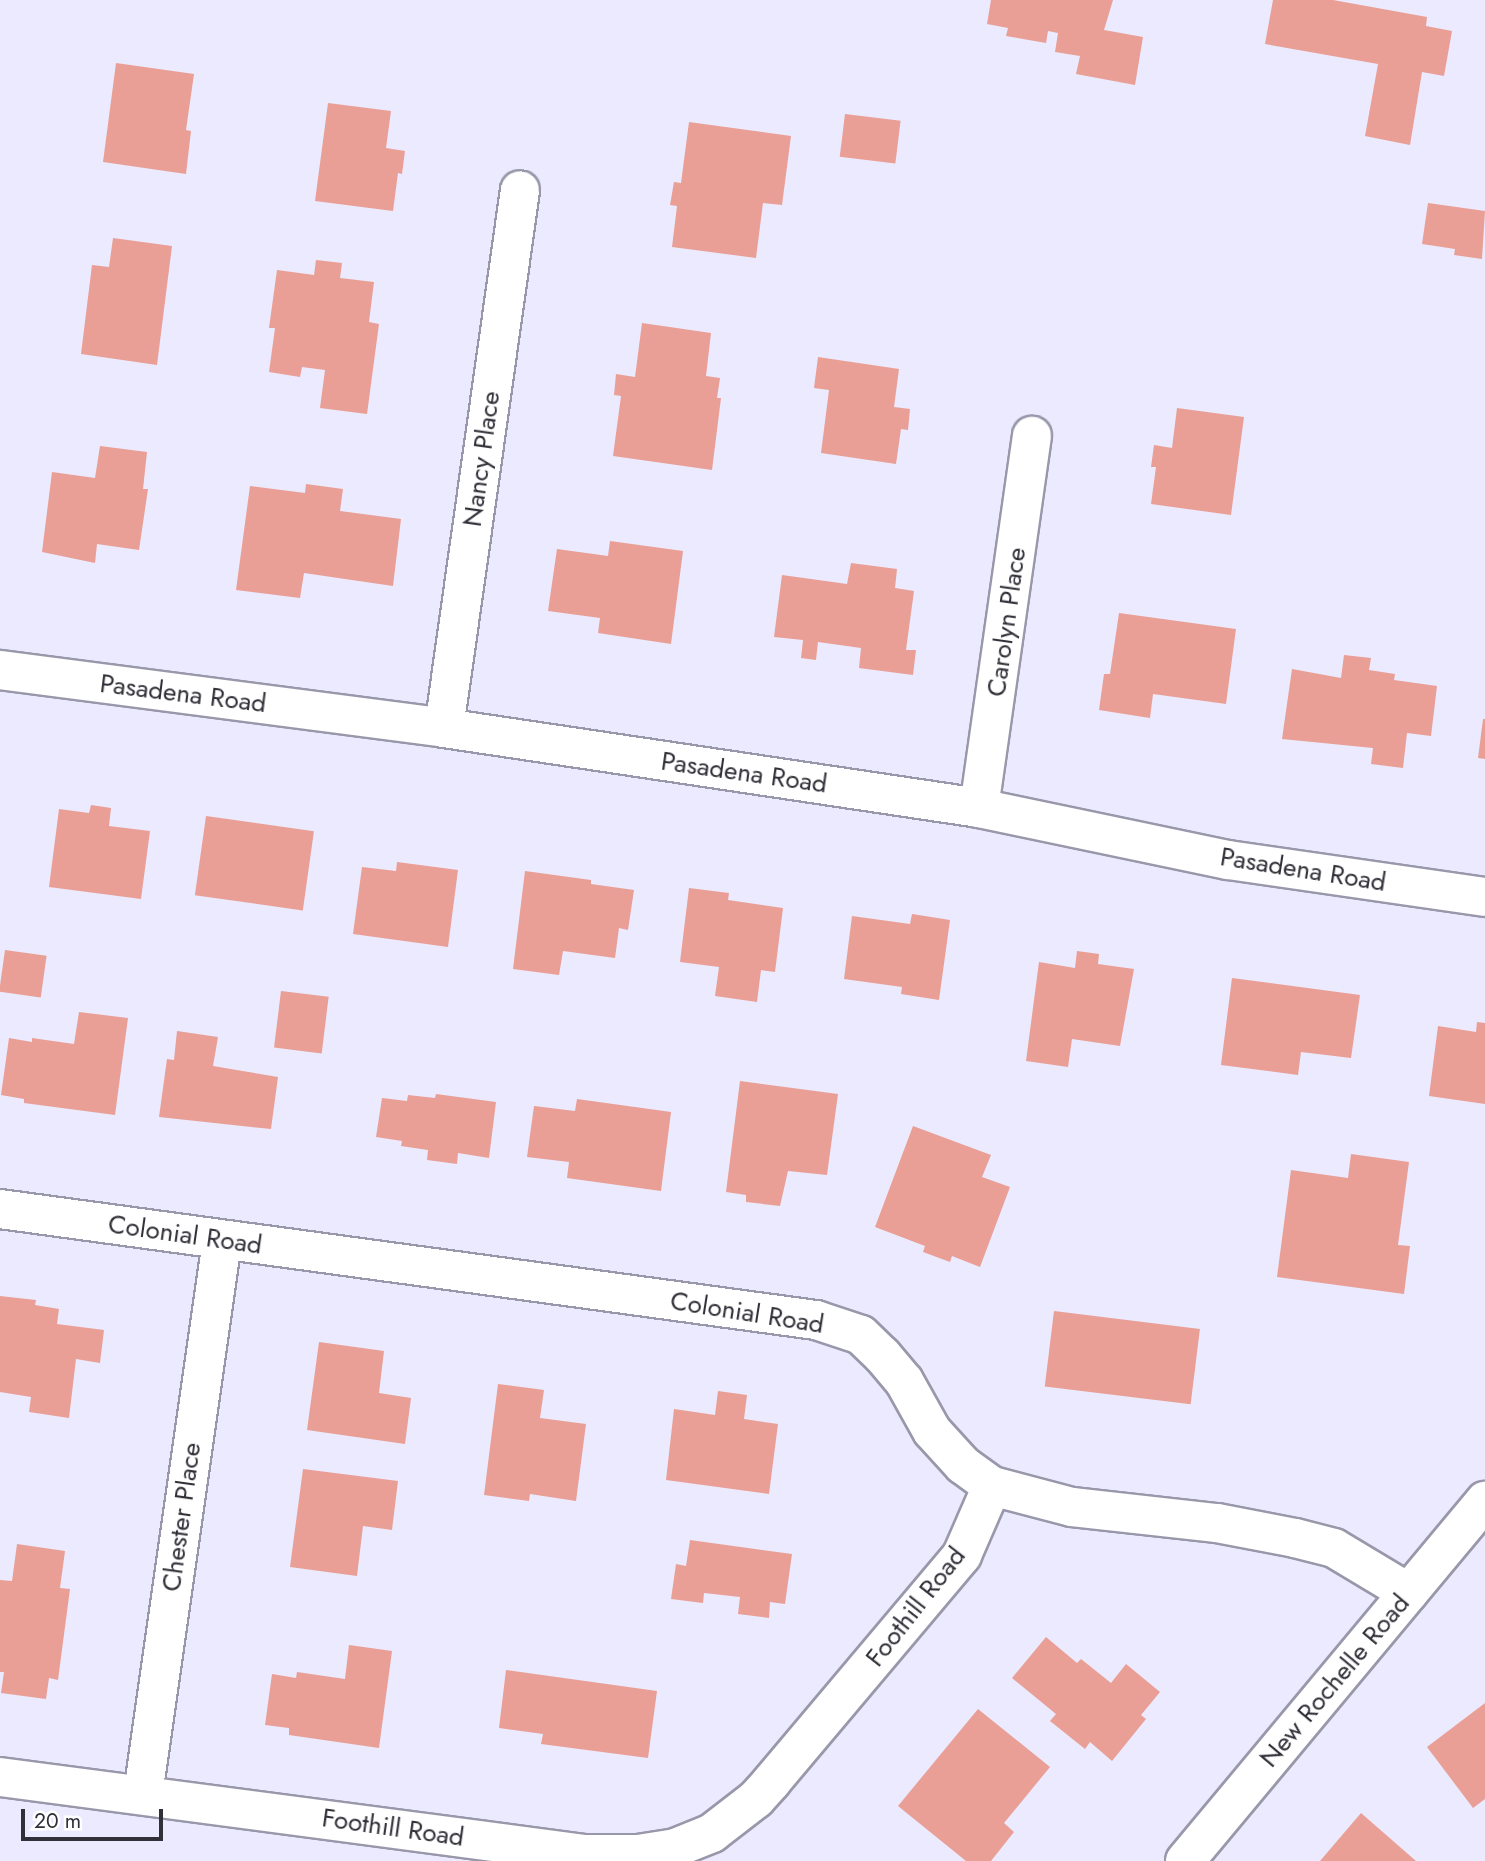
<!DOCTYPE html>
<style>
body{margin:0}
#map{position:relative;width:1485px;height:1861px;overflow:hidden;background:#ebeafe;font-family:Jost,sans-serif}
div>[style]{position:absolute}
.building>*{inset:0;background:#e99f95;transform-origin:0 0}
.roads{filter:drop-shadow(2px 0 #9997aa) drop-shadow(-2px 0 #9997aa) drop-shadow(0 2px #9997aa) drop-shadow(0 -2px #9997aa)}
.minor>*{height:38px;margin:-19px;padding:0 19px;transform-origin:19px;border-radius:19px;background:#fff}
.secondary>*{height:38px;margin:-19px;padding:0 19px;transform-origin:19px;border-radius:19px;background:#fff}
span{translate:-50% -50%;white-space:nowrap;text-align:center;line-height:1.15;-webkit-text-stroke:5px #fff;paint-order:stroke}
.street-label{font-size:26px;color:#313038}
.scale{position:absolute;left:21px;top:1809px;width:142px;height:32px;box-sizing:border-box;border:4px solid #313038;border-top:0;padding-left:9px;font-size:21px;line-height:24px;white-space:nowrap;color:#313038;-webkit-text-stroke:5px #fff;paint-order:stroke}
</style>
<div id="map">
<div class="building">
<i style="clip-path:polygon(991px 0,1113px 0,1104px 30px,1143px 37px,1135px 85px,1076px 74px,1080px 56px,1055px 52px,1058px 33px,1048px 31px,1046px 43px,1006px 36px,1008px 28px,987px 24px)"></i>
<i style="clip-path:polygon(1273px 0,1333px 0,1427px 17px,1426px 26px,1452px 31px,1444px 76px,1422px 72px,1410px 145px,1365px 136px,1378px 64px,1265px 44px)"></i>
<i style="clip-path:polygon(116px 63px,194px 74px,186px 130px,191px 131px,186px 174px,103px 162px)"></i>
<i style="clip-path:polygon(328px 103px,391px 111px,386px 148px,405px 151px,402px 174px,398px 173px,393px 211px,315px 201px)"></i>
<i style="left:845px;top:114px;width:56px;height:43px;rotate:7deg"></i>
<i style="clip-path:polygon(689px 122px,791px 136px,782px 205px,763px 203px,756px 258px,672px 247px,677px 206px,670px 205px,674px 182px,681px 183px)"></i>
<i style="clip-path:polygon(1428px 203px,1485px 211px,1482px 259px,1454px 255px,1455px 249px,1422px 244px)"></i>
<i style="clip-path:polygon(113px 238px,172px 246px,157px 365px,81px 354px,92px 265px,109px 267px)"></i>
<i style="clip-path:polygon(316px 260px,342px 263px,340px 278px,374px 282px,369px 322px,379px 324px,367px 414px,320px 408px,325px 370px,302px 367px,300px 377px,269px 372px,275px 328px,269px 328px,277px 270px,314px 275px)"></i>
<i style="clip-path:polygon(642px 323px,711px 333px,706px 376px,720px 378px,717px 398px,721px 398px,712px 470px,613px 456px,621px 396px,614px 395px,616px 374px,635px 377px)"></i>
<i style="clip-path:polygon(818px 357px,899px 369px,894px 407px,910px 409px,908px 430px,901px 429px,896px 464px,821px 453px,829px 390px,814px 388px)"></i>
<i style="clip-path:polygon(1177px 408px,1244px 417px,1231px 515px,1151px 504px,1156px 467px,1151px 467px,1154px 445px,1172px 448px)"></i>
<i style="clip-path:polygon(100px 446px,147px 452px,143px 489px,148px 489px,139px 550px,97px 544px,95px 563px,42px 552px,52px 472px,95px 478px)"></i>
<i style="clip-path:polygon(306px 484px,343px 489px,340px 511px,401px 519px,393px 586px,304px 573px,300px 598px,236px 590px,250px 486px,305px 493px)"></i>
<i style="clip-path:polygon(610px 541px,683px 551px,671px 644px,598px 633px,600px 618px,548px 611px,557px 549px,608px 556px)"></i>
<i style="clip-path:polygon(851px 563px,897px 569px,895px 588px,914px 591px,906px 650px,916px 650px,913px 675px,859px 668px,861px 648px,818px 642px,816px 660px,801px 658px,803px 640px,774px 637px,782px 575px,847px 584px)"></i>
<i style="clip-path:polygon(1119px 613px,1236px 629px,1226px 704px,1153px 694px,1150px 718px,1099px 710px,1104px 674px,1110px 674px)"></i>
<i style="clip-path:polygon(1344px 655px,1371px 658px,1369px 670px,1395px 674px,1394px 680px,1437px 686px,1431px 736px,1407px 733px,1403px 768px,1371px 764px,1373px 748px,1282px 739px,1292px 669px,1341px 678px)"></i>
<i style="clip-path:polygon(1483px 719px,1485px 719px,1485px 759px,1478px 758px)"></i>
<i style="clip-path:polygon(91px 805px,111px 808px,109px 826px,150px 831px,141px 899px,49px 887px,59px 809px,89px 813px)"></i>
<i style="left:206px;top:816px;width:109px;height:80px;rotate:8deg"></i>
<i style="clip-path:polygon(397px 862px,458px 870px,448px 947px,353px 934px,362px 867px,396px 871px)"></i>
<i style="clip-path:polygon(525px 871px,591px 880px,591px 884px,634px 890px,628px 930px,619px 928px,615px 958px,563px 951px,559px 975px,513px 969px)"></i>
<i style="clip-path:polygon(689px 888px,729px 893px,728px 900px,783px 908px,775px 972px,761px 970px,757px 1002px,715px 996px,719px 967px,680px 962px)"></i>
<i style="clip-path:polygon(912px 914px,950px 920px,939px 1000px,901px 994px,902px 987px,844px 979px,852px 916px,910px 924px)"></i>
<i style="left:5px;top:950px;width:42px;height:42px;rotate:8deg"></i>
<i style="clip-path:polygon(1077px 951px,1099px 954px,1098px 964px,1134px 969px,1120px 1046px,1072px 1039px,1068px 1067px,1026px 1061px,1039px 962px,1075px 968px)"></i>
<i style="clip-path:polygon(1232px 978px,1360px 995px,1351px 1058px,1301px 1052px,1298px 1075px,1221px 1065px)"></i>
<i style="left:281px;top:991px;width:48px;height:57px;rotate:7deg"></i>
<i style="clip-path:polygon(79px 1012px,128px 1018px,115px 1115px,24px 1103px,24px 1099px,1px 1095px,9px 1038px,32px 1042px,32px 1038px,74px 1044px)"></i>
<i style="clip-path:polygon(1477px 1022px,1485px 1023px,1485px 1104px,1429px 1096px,1438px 1026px,1476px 1032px)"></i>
<i style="clip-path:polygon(177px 1031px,218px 1037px,213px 1066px,278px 1077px,271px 1129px,159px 1117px,167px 1059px,174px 1060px)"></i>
<i style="clip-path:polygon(740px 1081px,838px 1094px,827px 1175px,788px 1171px,780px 1206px,746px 1202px,746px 1195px,726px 1192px)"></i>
<i style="clip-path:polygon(436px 1094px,496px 1102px,489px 1158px,458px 1153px,457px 1164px,427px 1160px,428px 1150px,401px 1146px,402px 1141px,376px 1137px,382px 1098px,407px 1101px,408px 1095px,435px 1098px)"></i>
<i style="clip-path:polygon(577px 1099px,671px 1112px,661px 1191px,567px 1178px,569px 1162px,527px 1157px,534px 1106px,575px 1111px)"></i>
<i style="clip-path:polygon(913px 1126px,991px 1155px,982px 1177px,1010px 1187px,980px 1267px,952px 1256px,950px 1262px,923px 1252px,925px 1246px,875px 1227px)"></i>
<i style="clip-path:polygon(1351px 1154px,1409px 1162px,1398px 1245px,1410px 1246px,1404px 1294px,1277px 1277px,1291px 1170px,1348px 1178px)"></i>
<i style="clip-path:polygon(0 1296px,36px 1300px,35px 1305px,59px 1309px,57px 1324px,104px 1330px,100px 1363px,76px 1359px,69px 1418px,29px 1412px,31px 1397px,0 1392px)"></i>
<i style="left:1054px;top:1311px;width:147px;height:76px;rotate:7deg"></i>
<i style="clip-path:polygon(319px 1342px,384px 1351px,379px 1393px,411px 1398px,405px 1444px,307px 1430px)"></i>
<i style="clip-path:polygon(498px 1384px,544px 1390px,540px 1418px,586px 1424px,576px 1501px,530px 1494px,529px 1501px,484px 1495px)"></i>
<i style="clip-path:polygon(718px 1391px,747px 1395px,744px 1419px,778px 1424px,769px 1494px,666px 1480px,674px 1409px,715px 1415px)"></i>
<i style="clip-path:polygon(303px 1469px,398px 1481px,392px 1530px,363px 1526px,357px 1576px,290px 1567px)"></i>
<i style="clip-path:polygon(690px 1540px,792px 1554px,785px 1604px,770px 1602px,769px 1618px,738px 1614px,740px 1597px,704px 1593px,703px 1603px,671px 1599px,676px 1564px,686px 1566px)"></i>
<i style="clip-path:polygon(17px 1544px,65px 1551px,60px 1588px,70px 1589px,58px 1680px,49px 1678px,46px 1699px,1px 1693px,4px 1672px,0 1672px,0 1580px,12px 1581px)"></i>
<i style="clip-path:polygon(1046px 1637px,1077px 1663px,1081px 1659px,1111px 1683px,1126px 1664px,1160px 1692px,1141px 1715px,1146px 1719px,1112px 1761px,1090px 1742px,1085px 1749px,1050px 1721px,1056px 1714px,1012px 1678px)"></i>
<i style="clip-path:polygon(349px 1645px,392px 1651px,379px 1748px,289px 1735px,289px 1728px,265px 1725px,272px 1674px,296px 1678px,297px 1672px,345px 1679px)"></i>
<i style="clip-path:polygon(506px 1670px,657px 1691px,648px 1758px,541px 1744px,543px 1734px,499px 1728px)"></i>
<i style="clip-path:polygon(1485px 1703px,1485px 1799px,1473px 1808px,1427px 1747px)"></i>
<i style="clip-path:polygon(978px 1709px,1050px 1767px,1004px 1823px,1014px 1832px,991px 1861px,966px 1861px,898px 1806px)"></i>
<i style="clip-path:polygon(1361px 1813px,1416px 1861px,1320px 1861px)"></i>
</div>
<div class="roads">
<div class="minor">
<i style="left:0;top:670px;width:448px;rotate:7.4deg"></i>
<i style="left:444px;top:728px;width:541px;rotate:8.5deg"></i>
<i style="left:979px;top:808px;width:254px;rotate:11.8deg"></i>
<i style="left:1228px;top:860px;width:260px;rotate:8.2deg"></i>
<i style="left:444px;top:728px;width:543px;rotate:-81.96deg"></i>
<i style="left:979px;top:808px;width:376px;rotate:-81.9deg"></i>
<i style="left:0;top:1209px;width:824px;rotate:7.75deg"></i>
<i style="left:816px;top:1320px;width:47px;rotate:18.4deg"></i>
<i style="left:861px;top:1335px;width:29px;rotate:44deg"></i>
<i style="left:882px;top:1355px;width:34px;rotate:50deg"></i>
<i style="left:904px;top:1381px;width:57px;rotate:60.8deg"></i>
<i style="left:932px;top:1431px;width:46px;rotate:47.6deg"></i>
<i style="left:963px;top:1465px;width:36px;rotate:36deg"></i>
<i style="left:992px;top:1486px;width:83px;rotate:14.7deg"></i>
<i style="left:1072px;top:1507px;width:146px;rotate:6.3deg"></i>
<i style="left:1217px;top:1523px;width:79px;rotate:10.9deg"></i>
<i style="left:1295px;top:1538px;width:40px;rotate:14.4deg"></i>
<i style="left:1334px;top:1548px;width:87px;rotate:31deg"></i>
<i style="left:0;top:1777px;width:590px;rotate:7.5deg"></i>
<i style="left:585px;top:1854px;width:53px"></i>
<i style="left:638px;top:1854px;width:37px;rotate:-9deg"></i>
<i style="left:675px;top:1848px;width:40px;rotate:-22deg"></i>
<i style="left:712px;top:1833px;width:56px;rotate:-37.7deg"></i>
<i style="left:756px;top:1799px;width:24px;rotate:-48deg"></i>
<i style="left:772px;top:1781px;width:295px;rotate:-49.9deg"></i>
<i style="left:962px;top:1555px;width:75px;rotate:-66.5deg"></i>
<i style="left:143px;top:1794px;width:559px;rotate:-81.87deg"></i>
</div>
<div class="secondary">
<i style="left:1185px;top:1861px;width:469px;rotate:-50.2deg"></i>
</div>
</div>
<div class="street-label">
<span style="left:482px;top:459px;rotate:-82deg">Nancy Place</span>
<span style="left:1007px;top:622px;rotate:-82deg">Carolyn Place</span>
<span style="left:183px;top:694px;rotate:7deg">Pasadena Road</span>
<span style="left:744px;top:773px;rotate:8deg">Pasadena Road</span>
<span style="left:1303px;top:870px;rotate:9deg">Pasadena Road</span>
<span style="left:185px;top:1235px;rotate:8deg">Colonial Road</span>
<span style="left:747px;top:1313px;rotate:9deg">Colonial Road</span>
<span style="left:182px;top:1517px;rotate:-82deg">Chester Place</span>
<span style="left:916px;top:1607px;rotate:-52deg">Foothill Road</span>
<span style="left:1335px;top:1681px;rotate:-50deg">New Rochelle Road</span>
<span style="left:393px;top:1828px;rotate:8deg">Foothill Road</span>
</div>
<div class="scale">20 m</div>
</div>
